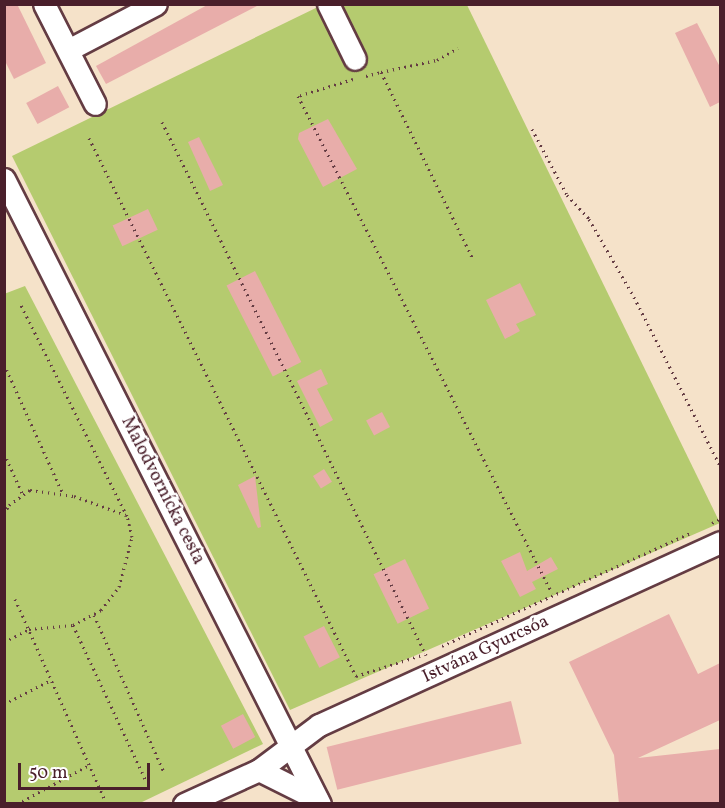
<!DOCTYPE html>
<meta charset="utf-8">
<style>
body{margin:0}
#map{position:relative;width:725px;height:808px;overflow:hidden;background:#f5e2c9;font-family:Vollkorn,serif}
div>[style]{position:absolute}
.green>*{inset:0;background:#b5cb6f}
.building>*{inset:0;background:#e8adaa;transform-origin:0 0}
.path>*{height:3px;margin-top:-1.5px;transform-origin:0;background:repeating-linear-gradient(90deg,#643c43 0 1.5px,transparent 0 6px)}
.roads{filter:drop-shadow(2px 0 #643c43) drop-shadow(-2px 0 #643c43) drop-shadow(0 2px #643c43) drop-shadow(0 -2px #643c43)}
.minor>*{height:21px;margin:-10.5px;padding:0 10.5px;transform-origin:10.5px;border-radius:10.5px;background:#fff}
span{translate:-50% -50%;white-space:nowrap;text-align:center;line-height:1.15;-webkit-text-stroke:4.5px #fff;paint-order:stroke}
.street-label{font-size:18px;color:#4a1f2b}
.frame{position:absolute;inset:0;border:6px solid #4a1f2b;pointer-events:none}
.scale{position:absolute;left:18px;top:763px;width:132px;height:27px;box-sizing:border-box;border:3px solid #4a1f2b;border-top:0;padding-left:8px;font-size:18px;line-height:21px;white-space:nowrap;color:#4a1f2b;-webkit-text-stroke:4px #fff;paint-order:stroke}
</style>
<div id="map">
<div class="green">
<i style="clip-path:polygon(322px 5px,467px 5px,720px 523px,290px 710px,12px 156px)"></i>
<i style="clip-path:polygon(25px 286px,263px 744px,140px 803px,5px 803px,4px 294px)"></i>
</div>
<div class="building">
<i style="clip-path:polygon(4px 4px,17px 4px,46px 63px,14px 79px,4px 59px)"></i>
<i style="clip-path:polygon(209px 4px,261px 4px,106px 84px,96px 66px)"></i>
<i style="clip-path:polygon(697px 23px,720px 67px,720px 102px,710px 107px,675px 33px)"></i>
<i style="left:58px;top:86px;width:24px;height:36px;rotate:62deg"></i>
<i style="clip-path:polygon(328px 119px,357px 169px,323px 187px,298px 139px,299px 133px)"></i>
<i style="clip-path:polygon(199px 137px,223px 185px,210px 191px,188px 142px)"></i>
<i style="left:148px;top:209px;width:23px;height:39px;rotate:65deg"></i>
<i style="left:255px;top:271px;width:102px;height:32px;rotate:63deg"></i>
<i style="clip-path:polygon(520px 283px,536px 315px,516px 324px,520px 331px,505px 339px,486px 300px)"></i>
<i style="clip-path:polygon(321px 369px,328px 384px,317px 389px,333px 420px,320px 427px,297px 381px)"></i>
<i style="left:382px;top:412px;width:17px;height:18px;rotate:62deg"></i>
<i style="left:324px;top:469px;width:15px;height:13px;rotate:58deg"></i>
<i style="clip-path:polygon(255px 476px,261px 527px,258px 528px,238px 485px)"></i>
<i style="clip-path:polygon(520px 552px,527px 571px,551px 557px,558px 569px,532px 582px,536px 589px,520px 597px,501px 561px)"></i>
<i style="left:405px;top:559px;width:55px;height:35px;rotate:64deg"></i>
<i style="clip-path:polygon(669px 614px,698px 674px,720px 663px,720px 720px,638px 758px,720px 749px,720px 804px,619px 804px,614px 755px,569px 662px)"></i>
<i style="left:324px;top:626px;width:35px;height:23px;rotate:63deg"></i>
<i style="left:511px;top:701px;width:44px;height:190px;rotate:76deg"></i>
<i style="left:243px;top:714px;width:26px;height:25px;rotate:62deg"></i>
</div>
<div class="path">
<i style="left:381px;top:72px;width:57px;rotate:-12.1deg"></i>
<i style="left:437px;top:60px;width:24px;rotate:-30deg"></i>
<i style="left:366px;top:76px;width:16px;rotate:-15deg"></i>
<i style="left:381px;top:72px;width:208px;rotate:63.8deg"></i>
<i style="left:353px;top:79px;width:58px;rotate:162.8deg"></i>
<i style="left:298px;top:96px;width:558px;rotate:62.93deg"></i>
<i style="left:162px;top:122px;width:595px;rotate:63.65deg"></i>
<i style="left:532px;top:129px;width:75px;rotate:62.1deg"></i>
<i style="left:567px;top:195px;width:33px;rotate:47deg"></i>
<i style="left:589px;top:219px;width:90px;rotate:60deg"></i>
<i style="left:634px;top:297px;width:190px;rotate:63deg"></i>
<i style="left:89px;top:138px;width:601px;rotate:63.61deg"></i>
<i style="left:356px;top:676px;width:72px;rotate:-17.7deg"></i>
<i style="left:4px;top:364px;width:143px;rotate:65.6deg"></i>
<i style="left:4px;top:453px;width:46px;rotate:65.7deg"></i>
<i style="left:4px;top:514px;width:10px;rotate:-61deg"></i>
<i style="left:9px;top:505px;width:26px;rotate:-36deg"></i>
<i style="left:30px;top:490px;width:44px;rotate:7.8deg"></i>
<i style="left:74px;top:496px;width:55px;rotate:20.1deg"></i>
<i style="left:712px;top:523px;width:9px;rotate:-27deg"></i>
<i style="left:15px;top:599px;width:218px;rotate:65.9deg"></i>
<i style="left:94px;top:615px;width:172px;rotate:66deg"></i>
<i style="left:73px;top:625px;width:172px;rotate:64.9deg"></i>
<i style="left:4px;top:642px;width:28px;rotate:-27deg"></i>
<i style="left:29px;top:629px;width:44px;rotate:-5.2deg"></i>
<i style="left:73px;top:625px;width:32px;rotate:-28deg"></i>
<i style="left:101px;top:610px;width:29px;rotate:-52deg"></i>
<i style="left:119px;top:587px;width:52px;rotate:-75.4deg"></i>
<i style="left:132px;top:537px;width:22px;rotate:-103deg"></i>
<i style="left:127px;top:516px;width:236px;rotate:-116.7deg"></i>
<i style="left:442px;top:646px;width:273px;rotate:-24.5deg"></i>
<i style="left:4px;top:704px;width:53px;rotate:-27.1deg"></i>
<i style="left:17px;top:804px;width:82px;rotate:-28.4deg"></i>
</div>
<div class="roads">
<div class="minor">
<i style="left:44px;top:4px;width:112px;rotate:63deg"></i>
<i style="left:328px;top:4px;width:61px;rotate:63.9deg"></i>
<i style="left:68px;top:50px;width:99px;rotate:-27.6deg"></i>
<i style="left:4px;top:179px;width:700px;rotate:63.18deg"></i>
<i style="left:259px;top:770px;width:65px;rotate:26.6deg"></i>
<i style="left:184px;top:804px;width:82px;rotate:-24.4deg"></i>
<i style="left:259px;top:770px;width:75px;rotate:-36.9deg"></i>
<i style="left:319px;top:725px;width:441px;rotate:-24.5deg"></i>
</div>
</div>
<div class="street-label">
<span style="left:162px;top:491px;rotate:63deg">Malodvornícka cesta</span>
<span style="left:486px;top:650px;rotate:-25deg">Istvána Gyurcsóa</span>
</div>
<div class="frame"></div>
<div class="scale">50 m</div>
</div>
